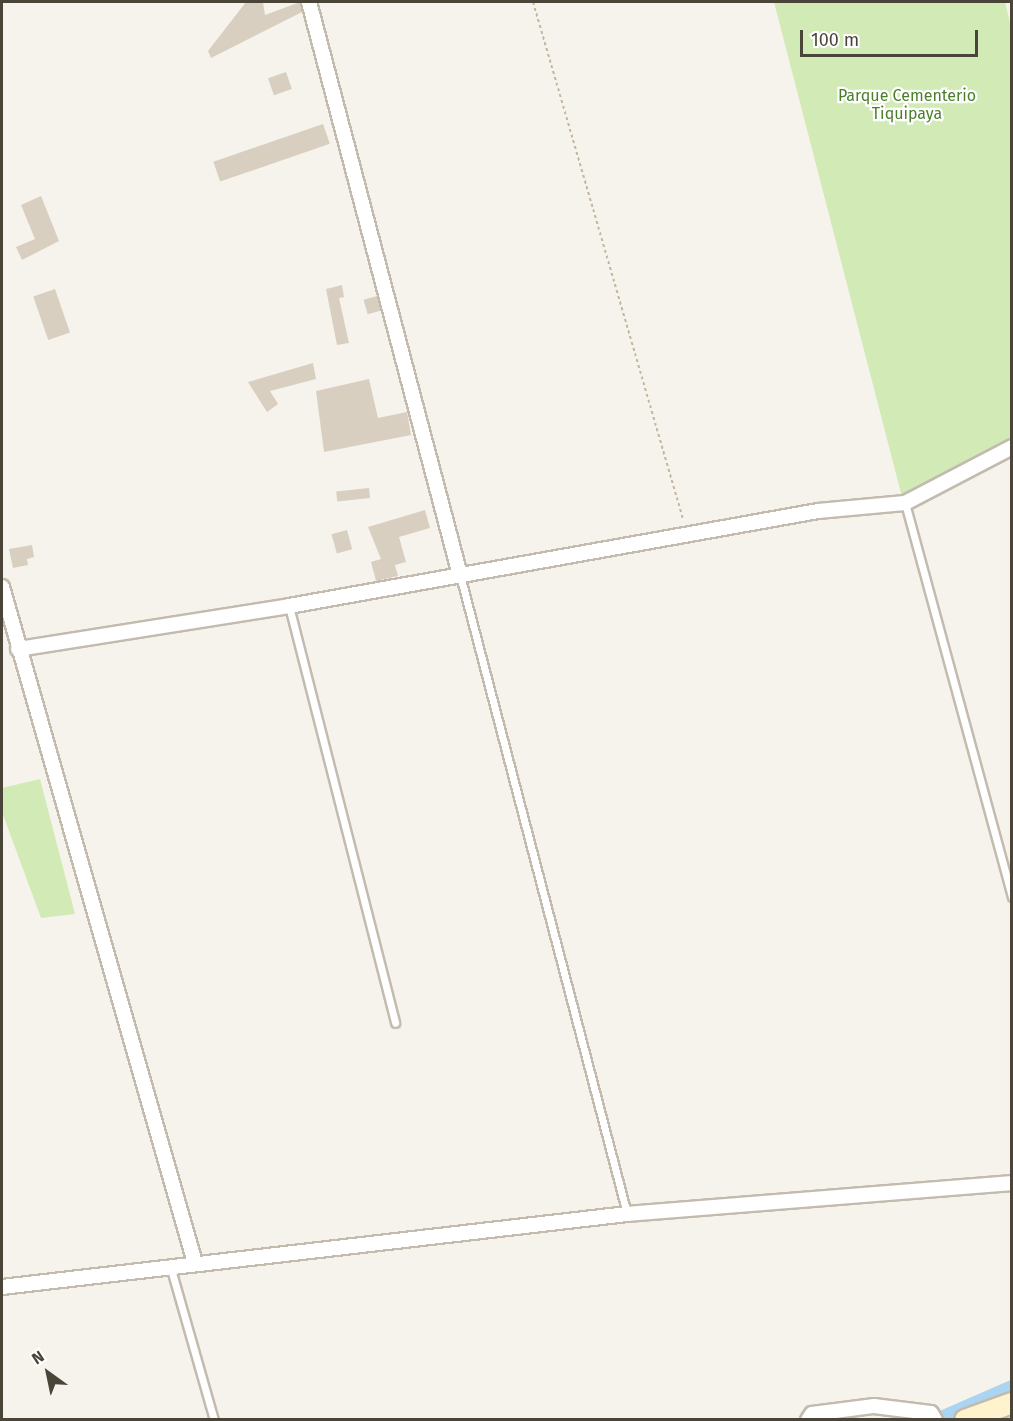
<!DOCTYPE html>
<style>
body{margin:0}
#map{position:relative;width:1013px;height:1421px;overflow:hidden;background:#f6f3ec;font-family:"Fira Sans",sans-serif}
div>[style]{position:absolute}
.green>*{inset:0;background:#d2eab5}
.canal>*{height:12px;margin:-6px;padding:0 6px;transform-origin:6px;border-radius:6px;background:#a9d4f2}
.building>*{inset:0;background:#d8cfc1;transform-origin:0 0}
.path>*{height:2px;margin-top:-1px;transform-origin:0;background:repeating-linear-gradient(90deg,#c4b79f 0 3px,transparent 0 6px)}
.roads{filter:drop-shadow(2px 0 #c2bbae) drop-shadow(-2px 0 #c2bbae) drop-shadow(0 2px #c2bbae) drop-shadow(0 -2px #c2bbae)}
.lane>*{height:7px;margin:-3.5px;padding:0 3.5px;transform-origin:3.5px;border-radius:3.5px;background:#fff}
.street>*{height:14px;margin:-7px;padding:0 7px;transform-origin:7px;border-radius:7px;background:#fff}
.secondary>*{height:20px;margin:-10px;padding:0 10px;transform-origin:10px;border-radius:10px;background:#fff3cd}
span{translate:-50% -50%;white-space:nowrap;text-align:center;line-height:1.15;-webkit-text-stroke:4.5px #fff;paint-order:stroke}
.park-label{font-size:16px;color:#4a7f2a}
.frame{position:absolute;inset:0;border:3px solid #4b4439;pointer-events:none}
.north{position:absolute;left:18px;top:1343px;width:60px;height:60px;-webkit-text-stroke:4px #fff;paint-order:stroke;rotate:327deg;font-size:16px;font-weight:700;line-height:24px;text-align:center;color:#4b4439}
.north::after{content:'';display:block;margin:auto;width:21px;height:27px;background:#4b4439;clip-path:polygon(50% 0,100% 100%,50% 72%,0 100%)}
.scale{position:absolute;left:800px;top:30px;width:178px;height:27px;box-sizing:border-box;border:3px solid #4b4439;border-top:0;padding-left:8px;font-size:18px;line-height:21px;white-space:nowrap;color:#4b4439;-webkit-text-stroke:4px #fff;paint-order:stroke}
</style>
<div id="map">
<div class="green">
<i style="clip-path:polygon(774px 2px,1005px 2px,1011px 27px,1011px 438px,902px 497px)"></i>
<i style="clip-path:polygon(40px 779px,75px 914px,41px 918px,2px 812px,2px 788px)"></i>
</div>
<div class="canal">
<i style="left:934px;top:1420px;width:85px;rotate:-23.6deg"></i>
</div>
<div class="building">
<i style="clip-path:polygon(246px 2px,263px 2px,265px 15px,300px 2px,302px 12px,211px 58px,208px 51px)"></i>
<i style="left:286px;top:72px;width:18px;height:19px;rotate:71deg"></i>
<i style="left:323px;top:124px;width:21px;height:116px;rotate:71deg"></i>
<i style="clip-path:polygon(41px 196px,59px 241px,22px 260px,16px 247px,35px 239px,21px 205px)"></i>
<i style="clip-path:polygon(342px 285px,344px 297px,339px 298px,349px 343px,337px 345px,326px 289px)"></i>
<i style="left:55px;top:289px;width:46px;height:23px;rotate:71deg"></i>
<i style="left:377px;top:296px;width:15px;height:14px;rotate:74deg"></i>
<i style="clip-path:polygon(313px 363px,316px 379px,270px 391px,278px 404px,267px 412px,248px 382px)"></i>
<i style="clip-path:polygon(369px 379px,378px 418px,407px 412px,411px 435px,324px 452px,316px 391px)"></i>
<i style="left:369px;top:488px;width:10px;height:33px;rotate:84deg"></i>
<i style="clip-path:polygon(425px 510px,430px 528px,399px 537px,406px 562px,395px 565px,398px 576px,376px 581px,371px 562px,381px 559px,368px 527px)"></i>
<i style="left:347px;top:530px;width:20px;height:16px;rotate:75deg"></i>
<i style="clip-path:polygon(32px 545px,34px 557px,27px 559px,28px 565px,13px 568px,9px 549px)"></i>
</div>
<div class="path">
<i style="left:533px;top:2px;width:538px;rotate:73.82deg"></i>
</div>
<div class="roads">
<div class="lane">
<i style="left:905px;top:503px;width:408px;rotate:74.8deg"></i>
<i style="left:460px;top:575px;width:660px;rotate:75.35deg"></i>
<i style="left:289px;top:606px;width:430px;rotate:75.7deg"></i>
<i style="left:171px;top:1269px;width:157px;rotate:74.1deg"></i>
</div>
<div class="street">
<i style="left:309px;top:2px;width:593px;rotate:75.24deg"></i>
<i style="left:2px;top:587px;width:703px;rotate:74.07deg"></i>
<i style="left:18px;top:649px;width:274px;rotate:-9deg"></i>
<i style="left:289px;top:606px;width:537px;rotate:-10.18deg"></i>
<i style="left:818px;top:511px;width:87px;rotate:-5.3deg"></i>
<i style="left:905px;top:503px;width:121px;rotate:-27.6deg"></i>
<i style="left:2px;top:1287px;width:629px;rotate:-6.66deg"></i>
<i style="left:627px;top:1214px;width:386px;rotate:-4.6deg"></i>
<i style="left:808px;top:1420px;width:7px;rotate:-56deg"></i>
<i style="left:812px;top:1414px;width:63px;rotate:-7.4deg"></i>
<i style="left:874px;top:1406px;width:57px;rotate:7deg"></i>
<i style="left:931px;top:1413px;width:8px;rotate:60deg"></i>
</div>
<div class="secondary">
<i style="left:965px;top:1420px;width:50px;rotate:-19.9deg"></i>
</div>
</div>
<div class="park-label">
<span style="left:907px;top:105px">Parque Cementerio<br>Tiquipaya</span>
</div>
<div class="frame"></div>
<div class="north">N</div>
<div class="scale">100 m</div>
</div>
